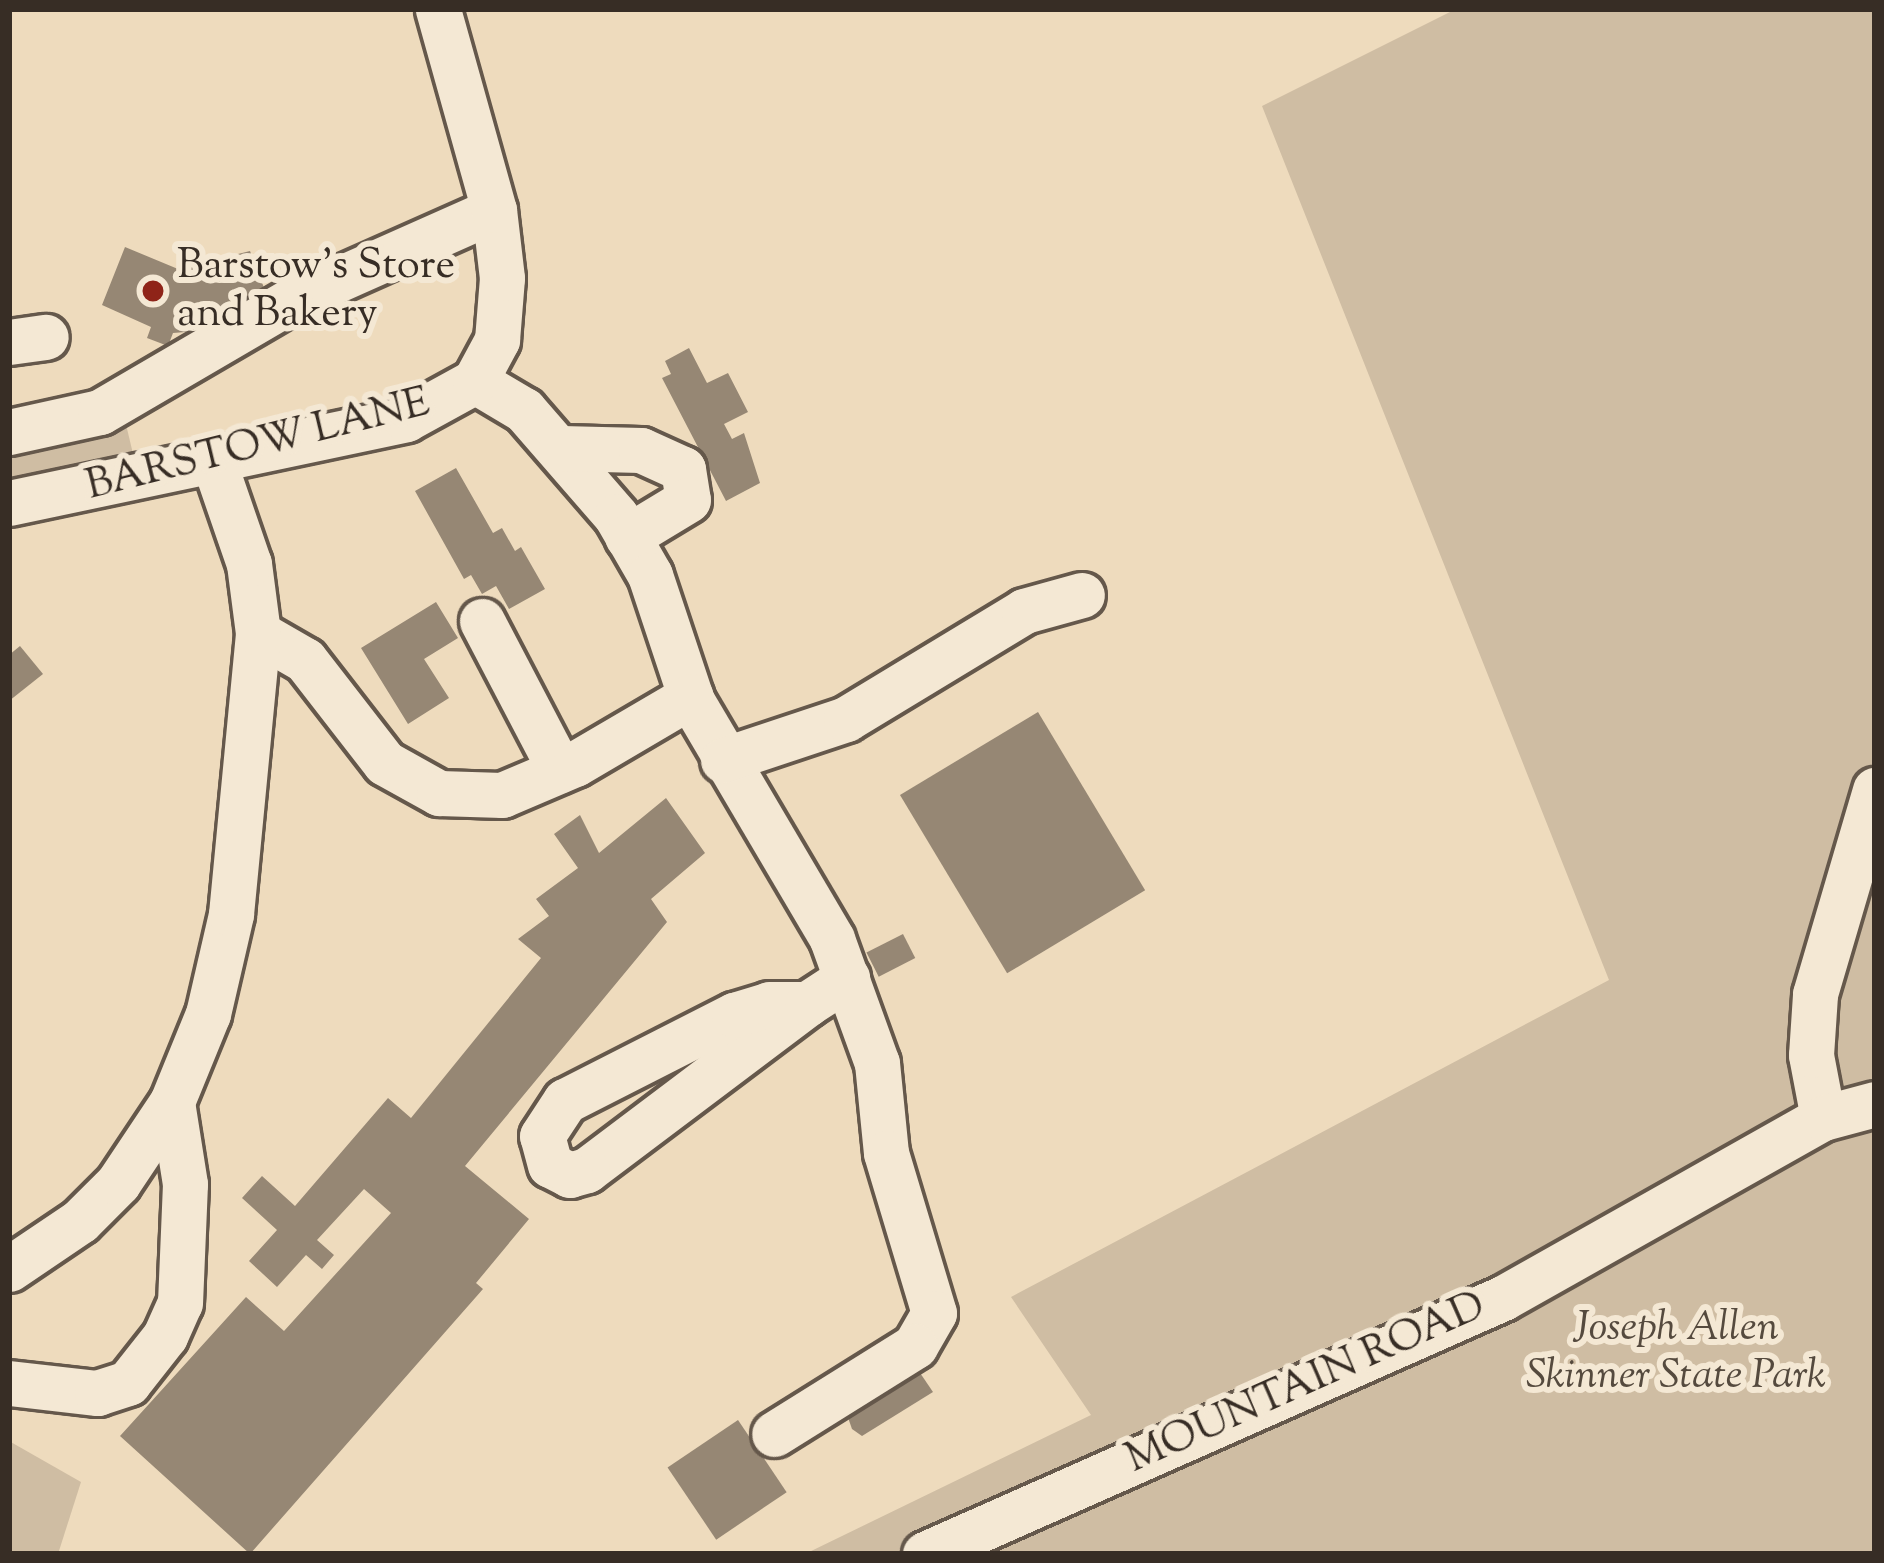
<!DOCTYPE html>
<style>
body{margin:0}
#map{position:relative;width:1884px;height:1563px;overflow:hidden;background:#eedbbd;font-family:"Sorts Mill Goudy",serif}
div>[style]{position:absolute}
.green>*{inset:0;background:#cfbda3}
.building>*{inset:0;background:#968774;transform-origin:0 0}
.roads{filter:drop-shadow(3px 0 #65584b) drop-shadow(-3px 0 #65584b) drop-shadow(0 3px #65584b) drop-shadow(0 -3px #65584b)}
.minor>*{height:45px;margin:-22.5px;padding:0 22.5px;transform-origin:22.5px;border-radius:22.5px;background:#f4e8d4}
.dots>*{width:33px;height:33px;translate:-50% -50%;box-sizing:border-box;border:6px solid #f4e8d4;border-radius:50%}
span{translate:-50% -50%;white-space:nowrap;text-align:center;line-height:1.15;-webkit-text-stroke:12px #f4e8d4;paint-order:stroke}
.poi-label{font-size:42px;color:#372d25}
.left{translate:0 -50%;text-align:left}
.street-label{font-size:42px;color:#372d25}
.park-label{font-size:42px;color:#554a3e;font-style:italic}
.frame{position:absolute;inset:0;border:12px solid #372d25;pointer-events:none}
</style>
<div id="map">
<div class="green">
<i style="clip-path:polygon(1456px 9px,1875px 9px,1875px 1554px,805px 1554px,1091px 1415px,1011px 1297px,1609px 980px,1262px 106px)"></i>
<i style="clip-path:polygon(124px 416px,134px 458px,9px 479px,9px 443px)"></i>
<i style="clip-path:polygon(9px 1441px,81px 1482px,58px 1554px,9px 1554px)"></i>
</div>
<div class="building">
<i style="clip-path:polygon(125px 247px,178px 269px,250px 251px,269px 301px,218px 319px,205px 315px,198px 331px,173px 333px,168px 346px,147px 338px,151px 327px,102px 305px)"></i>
<i style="clip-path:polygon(689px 348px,707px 383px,728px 373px,748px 412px,724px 424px,732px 439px,744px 433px,760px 483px,726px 501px,662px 378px,671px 374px,665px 361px)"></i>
<i style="clip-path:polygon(456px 468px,493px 533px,502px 528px,515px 551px,521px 547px,545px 589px,509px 609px,496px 586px,482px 594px,471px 575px,464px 579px,415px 491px)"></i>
<i style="clip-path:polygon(436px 602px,458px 638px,424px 659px,449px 698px,408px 724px,361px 648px)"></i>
<i style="clip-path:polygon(20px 646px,43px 674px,9px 701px,9px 655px)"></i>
<i style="left:1038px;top:712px;width:208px;height:161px;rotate:59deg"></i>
<i style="clip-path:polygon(666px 798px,705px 853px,651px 899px,667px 922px,465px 1166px,529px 1219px,476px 1283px,483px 1289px,250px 1554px,120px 1436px,246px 1297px,284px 1331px,391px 1213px,364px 1189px,317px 1240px,334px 1255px,322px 1269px,306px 1255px,277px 1287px,249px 1261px,277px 1230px,242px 1198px,262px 1176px,295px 1206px,388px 1098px,411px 1118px,541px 958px,518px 939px,549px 916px,536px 899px,578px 868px,554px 834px,580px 815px,599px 853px)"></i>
<i style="left:903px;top:934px;width:27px;height:41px;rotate:63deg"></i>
<i style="clip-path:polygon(914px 1364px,933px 1392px,862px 1436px,852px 1429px,845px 1409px)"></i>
<i style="left:738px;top:1420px;width:87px;height:85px;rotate:56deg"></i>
</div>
<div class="roads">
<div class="minor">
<i style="left:9px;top:342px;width:37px;rotate:-8deg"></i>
<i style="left:475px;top:381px;width:57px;rotate:30.6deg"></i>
<i style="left:524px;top:410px;width:140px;rotate:49deg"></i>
<i style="left:616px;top:516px;width:68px;rotate:60deg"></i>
<i style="left:650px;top:575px;width:133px;rotate:71.6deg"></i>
<i style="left:692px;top:701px;width:276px;rotate:59.5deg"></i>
<i style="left:832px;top:939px;width:132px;rotate:70.1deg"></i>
<i style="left:877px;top:1063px;width:90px;rotate:84.3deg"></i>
<i style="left:886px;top:1153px;width:167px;rotate:73.3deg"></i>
<i style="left:934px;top:1313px;width:38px;rotate:120deg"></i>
<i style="left:915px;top:1346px;width:166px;rotate:148deg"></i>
<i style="left:9px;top:432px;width:93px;rotate:-12.4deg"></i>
<i style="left:100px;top:412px;width:222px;rotate:-30.3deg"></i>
<i style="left:292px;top:300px;width:221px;rotate:-24deg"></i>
<i style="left:561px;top:448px;width:80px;rotate:1.4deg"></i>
<i style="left:641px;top:450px;width:46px;rotate:24.3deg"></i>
<i style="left:683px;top:469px;width:31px;rotate:81deg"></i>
<i style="left:688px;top:500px;width:71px;rotate:148.8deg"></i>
<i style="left:9px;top:503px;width:406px;rotate:-11.9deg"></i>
<i style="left:406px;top:419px;width:79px;rotate:-28.8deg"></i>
<i style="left:475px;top:381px;width:47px;rotate:-61.8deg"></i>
<i style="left:497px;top:340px;width:62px;rotate:-85.4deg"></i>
<i style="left:502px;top:278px;width:68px;rotate:-96.7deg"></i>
<i style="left:494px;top:210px;width:209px;rotate:-105.6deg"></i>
<i style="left:482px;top:621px;width:168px;rotate:62.4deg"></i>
<i style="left:258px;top:633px;width:54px;rotate:29.9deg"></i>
<i style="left:305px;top:660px;width:130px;rotate:52.2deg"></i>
<i style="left:385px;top:763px;width:62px;rotate:29.1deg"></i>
<i style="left:439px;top:793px;width:63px;rotate:1.8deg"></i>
<i style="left:502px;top:795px;width:79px;rotate:-23deg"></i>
<i style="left:575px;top:764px;width:134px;rotate:-30.4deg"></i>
<i style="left:723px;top:760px;width:130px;rotate:-18.4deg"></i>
<i style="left:846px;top:719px;width:208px;rotate:-31.2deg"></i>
<i style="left:1024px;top:611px;width:60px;rotate:-15.4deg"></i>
<i style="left:807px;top:1004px;width:276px;rotate:143deg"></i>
<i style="left:587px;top:1170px;width:18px;rotate:164deg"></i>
<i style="left:570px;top:1175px;width:22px;rotate:-153deg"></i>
<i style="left:550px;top:1165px;width:30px;rotate:-105deg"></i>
<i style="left:542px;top:1136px;width:42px;rotate:-56.7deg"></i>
<i style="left:565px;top:1101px;width:190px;rotate:-27deg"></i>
<i style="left:734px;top:1015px;width:37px;rotate:-17deg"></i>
<i style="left:769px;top:1004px;width:38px"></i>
<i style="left:807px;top:1004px;width:48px;rotate:-33deg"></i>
<i style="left:1823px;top:1118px;width:64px;rotate:-100.8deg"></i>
<i style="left:1811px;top:1055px;width:61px;rotate:-86.2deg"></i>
<i style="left:1815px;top:994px;width:213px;rotate:-73.6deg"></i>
<i style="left:9px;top:1269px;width:86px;rotate:-34.1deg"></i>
<i style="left:80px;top:1221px;width:54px;rotate:-45deg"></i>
<i style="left:118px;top:1183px;width:97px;rotate:-56.3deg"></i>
<i style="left:172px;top:1102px;width:95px;rotate:-67.8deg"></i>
<i style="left:208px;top:1014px;width:103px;rotate:-77deg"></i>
<i style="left:231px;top:914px;width:282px;rotate:-84.5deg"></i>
<i style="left:258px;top:633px;width:70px;rotate:-97.4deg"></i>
<i style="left:249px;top:564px;width:105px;rotate:-109deg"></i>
<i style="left:9px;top:1383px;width:89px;rotate:6.5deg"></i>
<i style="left:97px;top:1393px;width:33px;rotate:-18deg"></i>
<i style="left:128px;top:1383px;width:60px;rotate:-51.8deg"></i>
<i style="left:165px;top:1336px;width:36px;rotate:-66deg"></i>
<i style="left:180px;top:1303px;width:119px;rotate:-87.6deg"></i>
<i style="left:185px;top:1184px;width:83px;rotate:-99deg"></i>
<i style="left:925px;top:1554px;width:632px;rotate:-23.89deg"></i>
<i style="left:1503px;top:1298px;width:367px;rotate:-29.4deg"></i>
<i style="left:1823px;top:1118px;width:54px;rotate:-15.1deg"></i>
</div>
</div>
<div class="dots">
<i style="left:153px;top:291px;background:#8f2418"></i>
</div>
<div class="poi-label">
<span class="left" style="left:177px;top:291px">Barstow's Store<br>and Bakery</span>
</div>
<div class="street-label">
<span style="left:258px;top:446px;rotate:-14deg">BARSTOW LANE</span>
<span style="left:1306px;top:1384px;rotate:-24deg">MOUNTAIN ROAD</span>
</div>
<div class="park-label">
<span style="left:1676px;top:1353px">Joseph Allen<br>Skinner State Park</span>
</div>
<div class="frame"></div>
</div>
